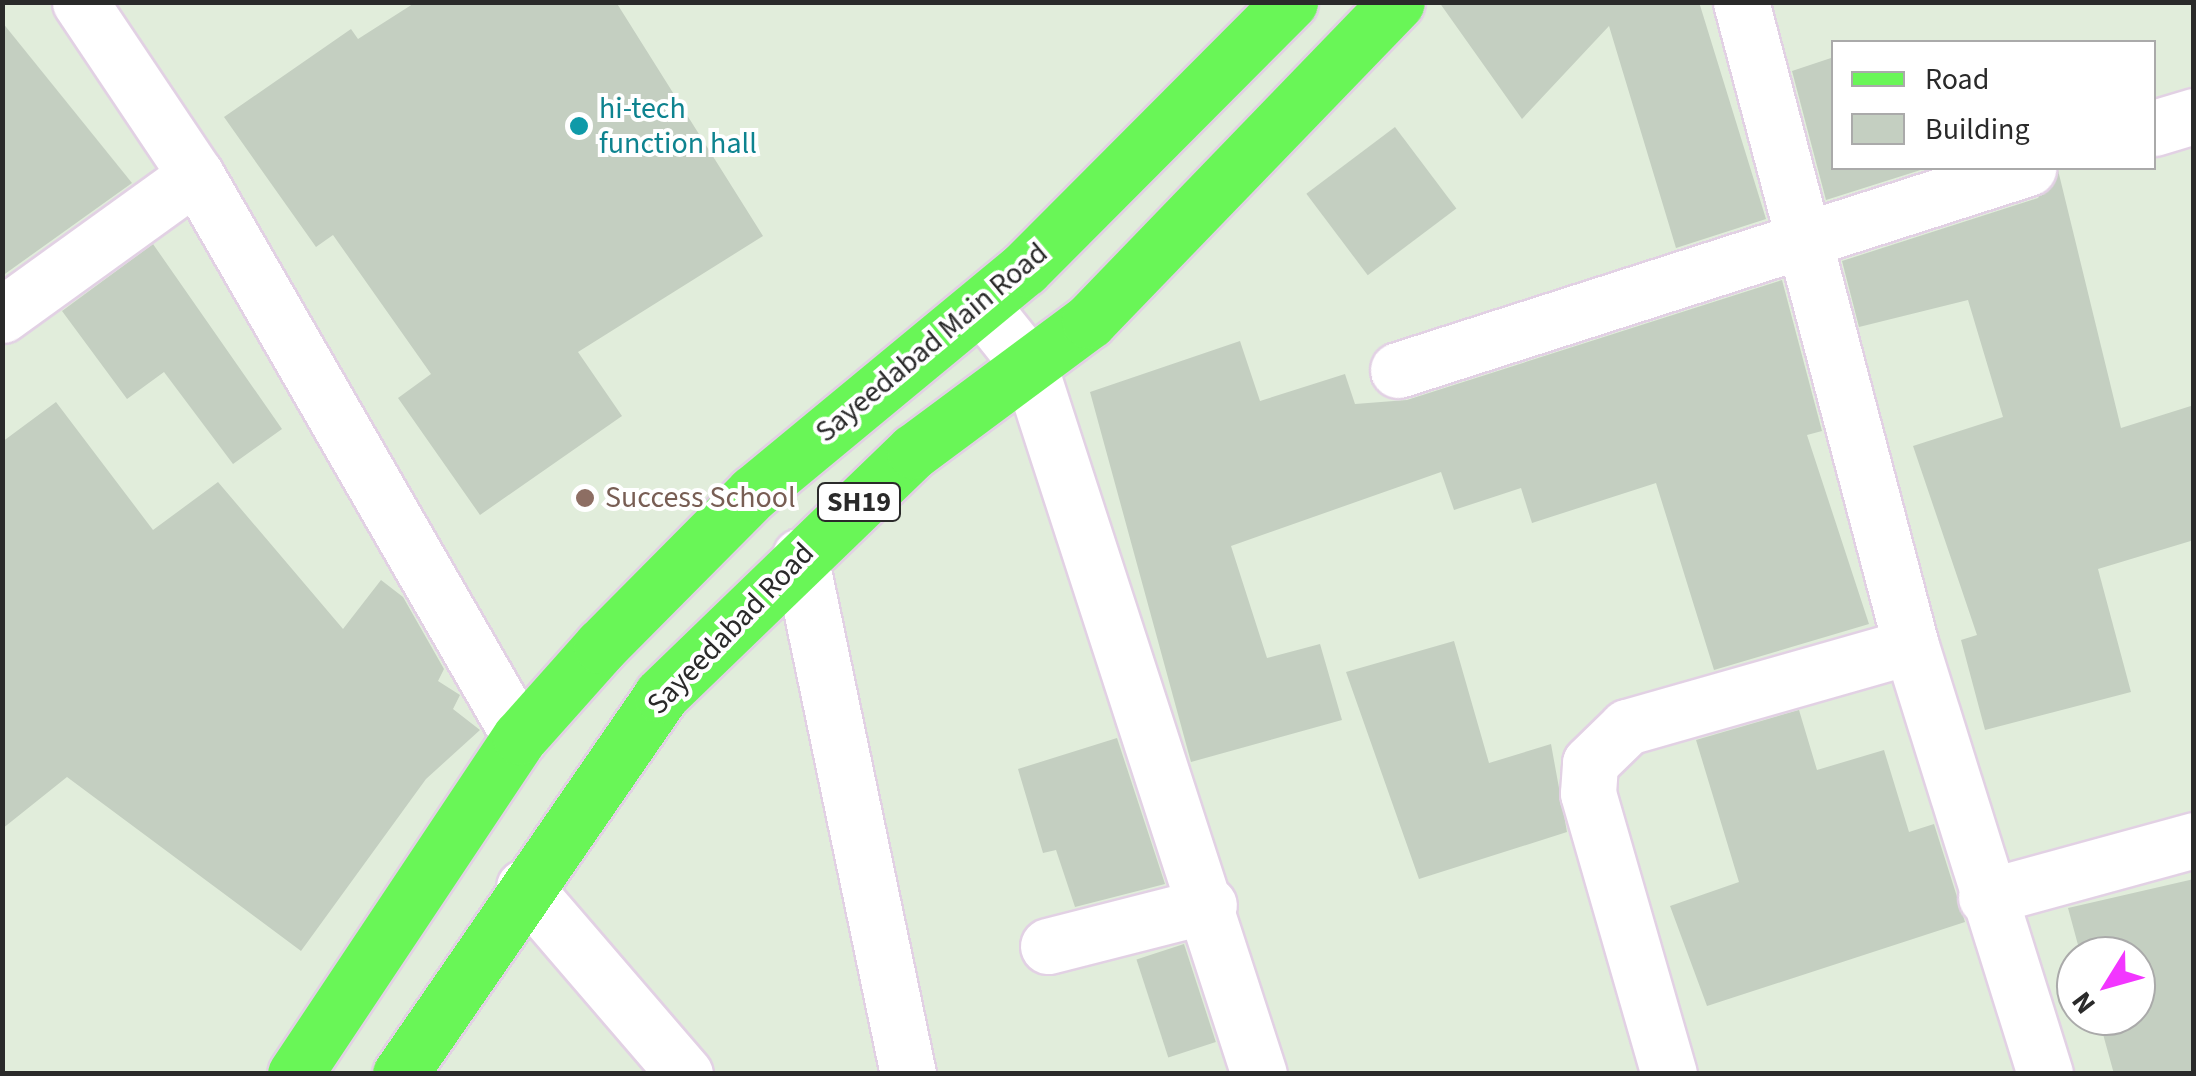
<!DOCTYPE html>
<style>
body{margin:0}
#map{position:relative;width:2196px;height:1076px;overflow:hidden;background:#e1eddb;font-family:"Source Sans 3",sans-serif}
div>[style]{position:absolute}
.building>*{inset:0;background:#c4cfc1;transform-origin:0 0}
.roads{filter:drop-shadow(2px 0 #e2d1e4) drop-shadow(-2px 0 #e2d1e4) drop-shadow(0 2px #e2d1e4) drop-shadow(0 -2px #e2d1e4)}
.minor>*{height:55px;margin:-27.5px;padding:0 27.5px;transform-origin:27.5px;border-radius:27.5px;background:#fff}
.major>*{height:55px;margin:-27.5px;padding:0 27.5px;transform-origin:27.5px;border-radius:27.5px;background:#69f657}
.dots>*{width:28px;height:28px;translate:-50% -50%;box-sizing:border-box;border:5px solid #fff;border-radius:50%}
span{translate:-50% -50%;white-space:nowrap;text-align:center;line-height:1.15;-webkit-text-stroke:8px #fff;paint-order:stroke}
.shield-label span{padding:2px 8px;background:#fff;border:2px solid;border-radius:8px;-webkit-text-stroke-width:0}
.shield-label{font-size:28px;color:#2a2a2a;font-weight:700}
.culture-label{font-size:30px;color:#0d838f}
.left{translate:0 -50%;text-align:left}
.street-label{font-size:30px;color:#2a2a2a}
.education-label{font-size:30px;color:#785e54}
.frame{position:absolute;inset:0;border:5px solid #2a2a2a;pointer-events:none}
.legend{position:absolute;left:1831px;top:40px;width:325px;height:130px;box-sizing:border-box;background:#fff;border:2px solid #aaa;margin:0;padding:12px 18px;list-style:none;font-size:30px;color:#2a2a2a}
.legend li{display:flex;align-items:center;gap:20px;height:50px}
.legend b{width:50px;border:2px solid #aaa}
.north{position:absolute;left:2056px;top:936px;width:100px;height:100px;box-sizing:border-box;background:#fff;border:2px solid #aaa;border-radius:50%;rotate:233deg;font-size:28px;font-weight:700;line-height:40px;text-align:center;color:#2a2a2a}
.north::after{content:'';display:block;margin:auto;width:35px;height:45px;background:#f236ff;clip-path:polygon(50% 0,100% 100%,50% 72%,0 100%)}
</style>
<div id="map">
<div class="building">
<i style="clip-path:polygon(416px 2px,616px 2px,763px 236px,578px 352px,622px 416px,480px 515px,398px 398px,431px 374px,333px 235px,316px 247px,224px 117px,351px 29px,358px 39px)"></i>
<i style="clip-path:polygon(1439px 2px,1699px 2px,1766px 219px,1676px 248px,1609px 26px,1522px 119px)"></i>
<i style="clip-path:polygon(2px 22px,132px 183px,2px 276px)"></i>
<i style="clip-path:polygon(1834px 57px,1834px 168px,1927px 168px,1826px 200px,1792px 71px)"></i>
<i style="left:1395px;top:127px;width:102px;height:111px;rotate:53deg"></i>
<i style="clip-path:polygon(2058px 170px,2121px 428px,2194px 405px,2194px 540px,2098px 569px,2131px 692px,1985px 730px,1961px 640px,1977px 635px,1913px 446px,2003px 417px,1968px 300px,1859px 327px,1842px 261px,2038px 198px)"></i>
<i style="clip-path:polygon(153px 244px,282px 429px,233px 464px,164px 372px,127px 399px,62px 311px)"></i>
<i style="clip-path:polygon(1782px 280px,1822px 431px,1807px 435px,1869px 624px,1714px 670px,1656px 483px,1532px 523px,1521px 488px,1454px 510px,1441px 472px,1231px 546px,1267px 658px,1320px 644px,1342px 720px,1191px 762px,1090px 392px,1240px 341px,1260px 401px,1345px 374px,1355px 404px,1407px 400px)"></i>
<i style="clip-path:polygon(56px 402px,153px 530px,218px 482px,343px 629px,381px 580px,403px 597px,444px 669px,438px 681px,460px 695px,453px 709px,480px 730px,426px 779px,301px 951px,67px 777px,2px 829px,2px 442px)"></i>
<i style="clip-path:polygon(1454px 641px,1489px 763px,1551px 744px,1567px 832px,1419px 879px,1346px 672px)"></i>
<i style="clip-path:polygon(1799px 710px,1817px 770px,1884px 750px,1909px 832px,1934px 824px,1965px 922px,1707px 1006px,1670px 906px,1739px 882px,1696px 740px)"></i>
<i style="clip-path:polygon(1117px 738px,1165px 884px,1075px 907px,1056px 850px,1043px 853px,1018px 769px)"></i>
<i style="clip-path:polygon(2194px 879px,2194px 1074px,2114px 1074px,2098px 1016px,2136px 1016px,2136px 956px,2081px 956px,2068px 908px)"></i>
<i style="left:1184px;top:944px;width:103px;height:50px;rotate:72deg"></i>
</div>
<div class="roads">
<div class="minor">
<i style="left:80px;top:2px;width:208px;rotate:56.2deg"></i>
<i style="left:196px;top:175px;width:649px;rotate:60.04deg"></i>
<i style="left:1741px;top:2px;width:666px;rotate:75.21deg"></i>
<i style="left:1911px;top:646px;width:448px;rotate:72.6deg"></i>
<i style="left:2154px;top:128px;width:42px;rotate:-16.7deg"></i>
<i style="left:981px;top:305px;width:77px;rotate:51.3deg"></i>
<i style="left:1029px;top:365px;width:745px;rotate:72.03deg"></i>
<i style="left:2px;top:315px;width:239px;rotate:-35.8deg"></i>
<i style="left:1398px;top:370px;width:662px;rotate:-17.78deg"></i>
<i style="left:800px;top:556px;width:529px;rotate:78.22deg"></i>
<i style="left:524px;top:887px;width:247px;rotate:49.3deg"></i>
<i style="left:1986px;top:897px;width:216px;rotate:-15.3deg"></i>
<i style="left:1048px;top:946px;width:166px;rotate:-14.3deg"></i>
<i style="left:1669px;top:1074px;width:292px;rotate:-106.1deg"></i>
<i style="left:1588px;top:793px;width:30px;rotate:-86deg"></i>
<i style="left:1590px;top:763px;width:52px;rotate:-44.2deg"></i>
<i style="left:1627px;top:727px;width:295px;rotate:-15.9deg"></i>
</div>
<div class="major">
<i style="left:295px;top:1074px;width:405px;rotate:-56.3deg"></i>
<i style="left:520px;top:737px;width:122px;rotate:-48.3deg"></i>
<i style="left:601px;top:646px;width:216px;rotate:-45.2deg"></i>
<i style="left:753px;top:493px;width:352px;rotate:-39.6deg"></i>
<i style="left:1024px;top:269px;width:377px;rotate:-45.1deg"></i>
<i style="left:400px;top:1074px;width:460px;rotate:-55.4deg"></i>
<i style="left:661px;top:695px;width:351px;rotate:-44deg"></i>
<i style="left:914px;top:451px;width:218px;rotate:-36.6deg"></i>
<i style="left:1089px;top:321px;width:443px;rotate:-46deg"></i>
</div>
</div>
<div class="dots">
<i style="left:579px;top:126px;background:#0f9aa8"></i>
<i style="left:585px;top:498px;background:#8d6e63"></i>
</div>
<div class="shield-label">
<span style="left:859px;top:502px">SH19</span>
</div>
<div class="culture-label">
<span class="left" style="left:599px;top:126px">hi-tech<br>function hall</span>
</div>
<div class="street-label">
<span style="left:932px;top:343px;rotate:-40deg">Sayeedabad Main Road</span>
<span style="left:731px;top:629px;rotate:-46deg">Sayeedabad Road</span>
</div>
<div class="education-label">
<span class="left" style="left:605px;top:498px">Success School</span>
</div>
<div class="frame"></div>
<ul class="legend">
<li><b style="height:12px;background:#69f657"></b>Road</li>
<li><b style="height:28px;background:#c4cfc1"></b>Building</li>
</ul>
<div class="north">N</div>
</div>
